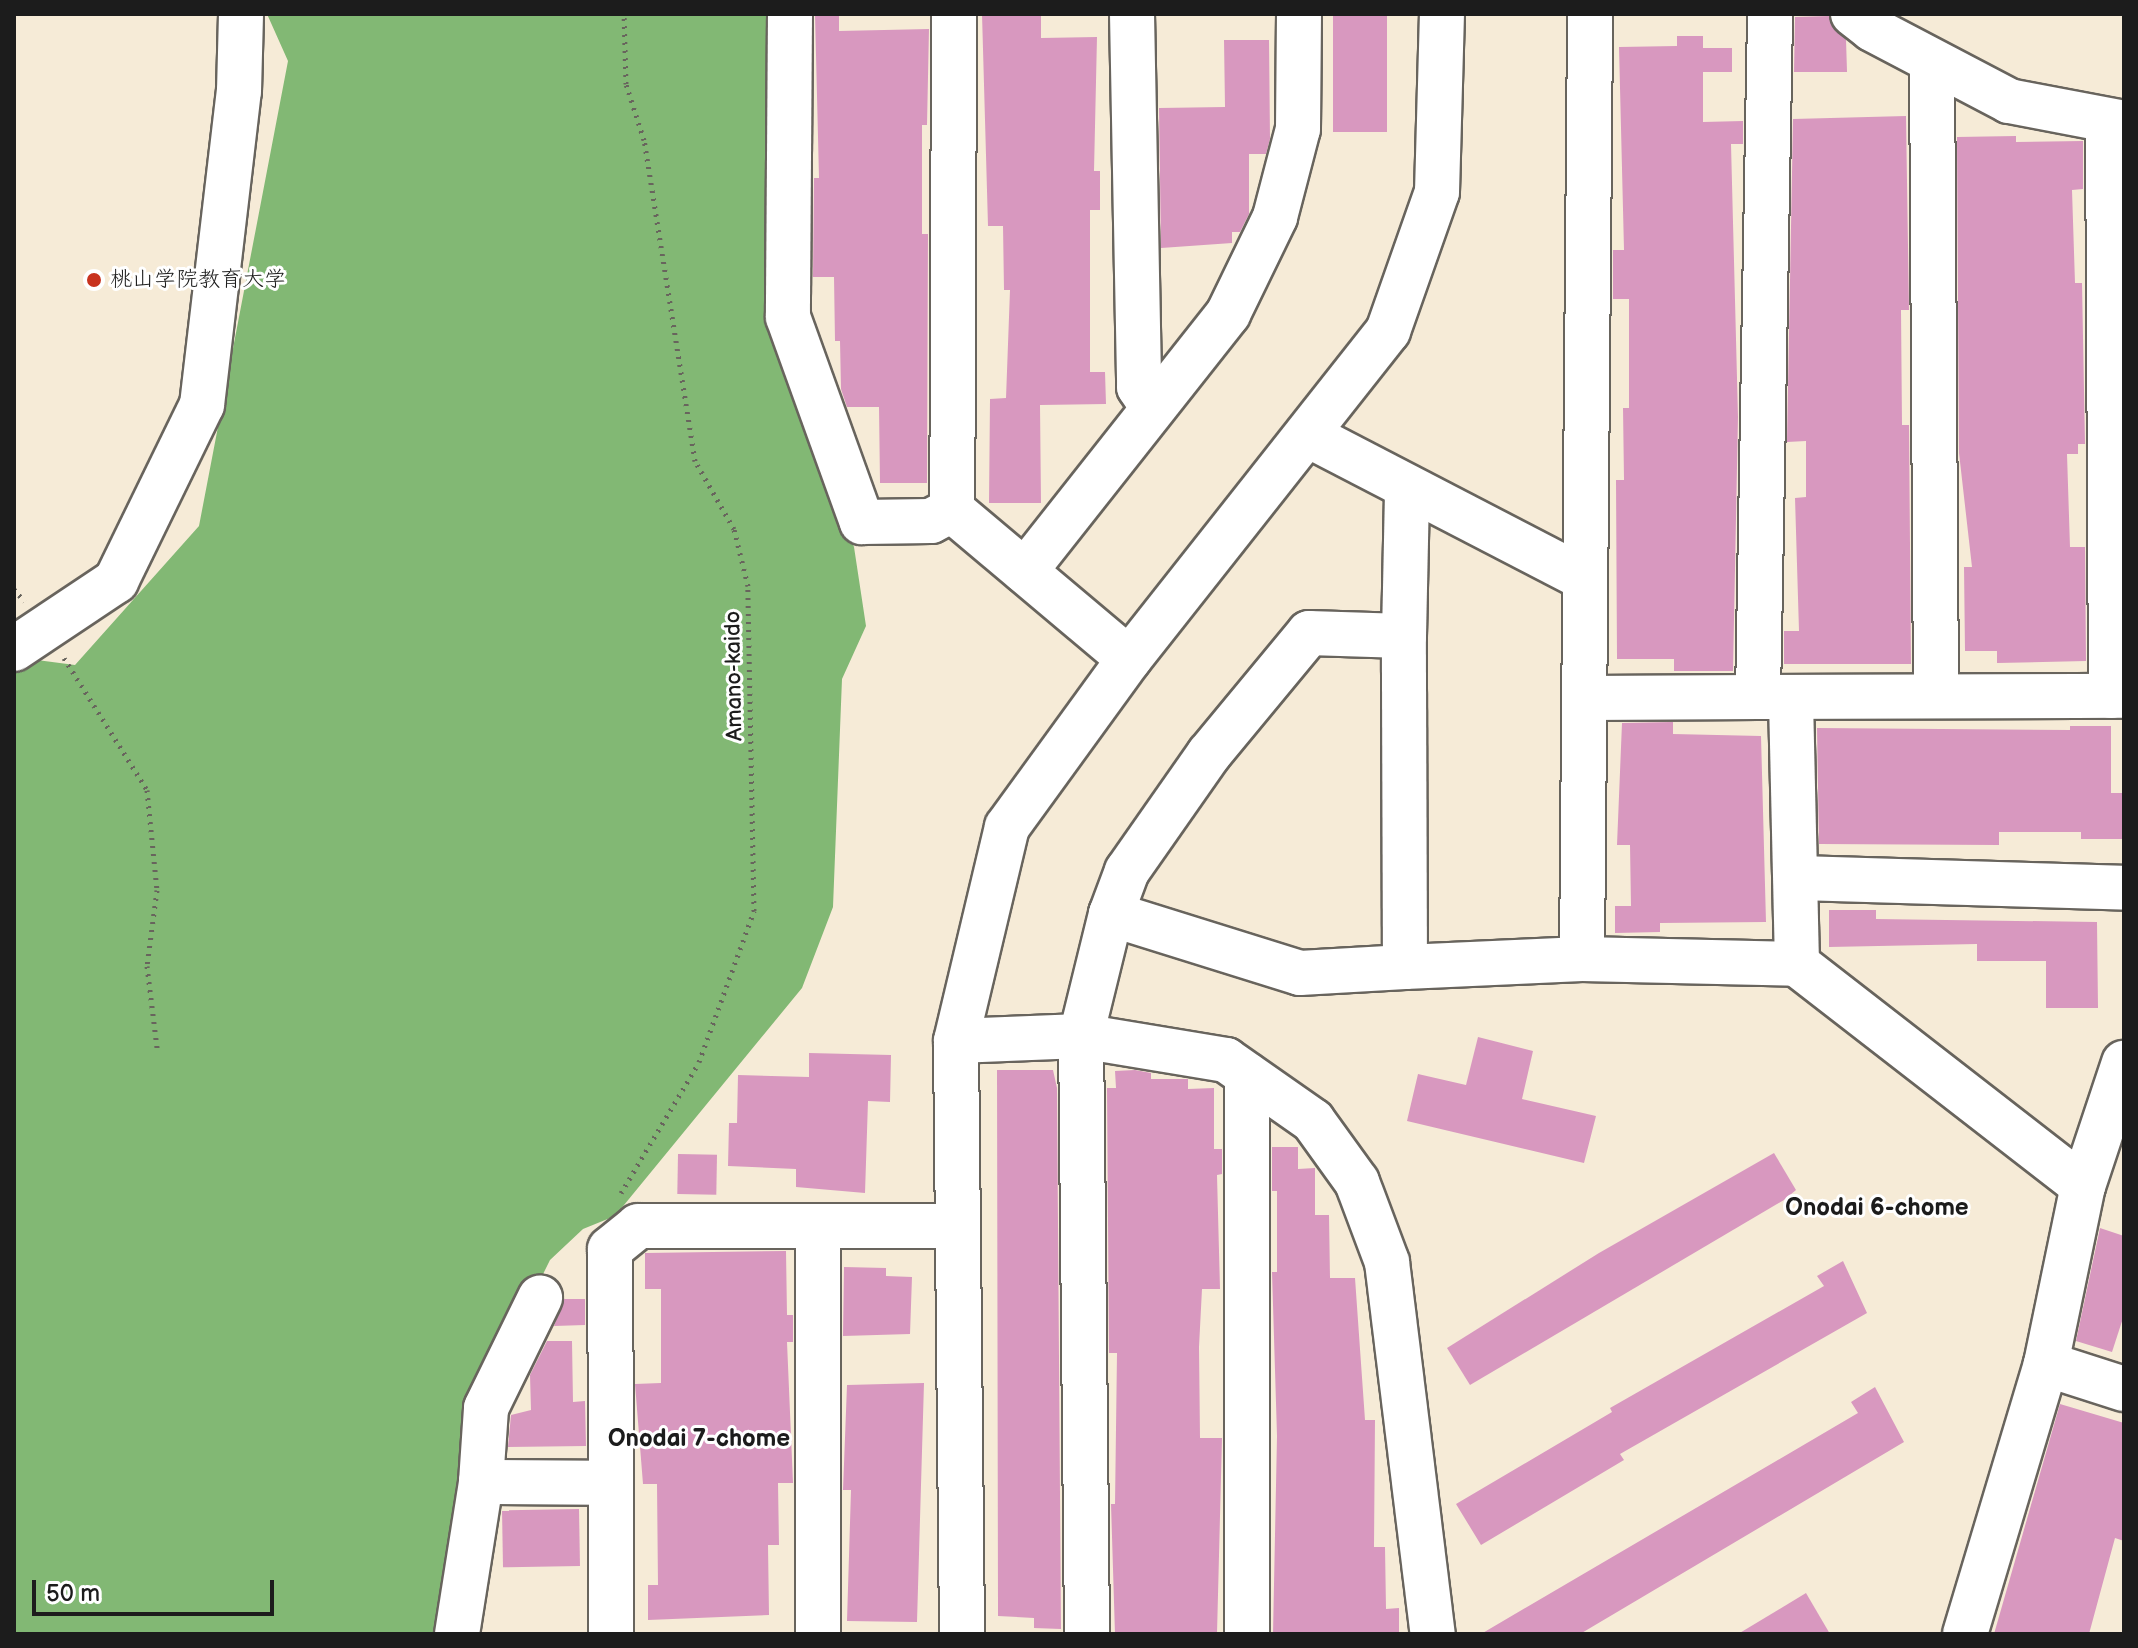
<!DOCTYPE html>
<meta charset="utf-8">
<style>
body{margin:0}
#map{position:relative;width:2138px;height:1648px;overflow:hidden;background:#f6ebd7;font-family:"Balsamiq Sans","Klee One",sans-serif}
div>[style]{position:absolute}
.forest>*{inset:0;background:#82b874}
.building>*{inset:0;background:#d898bf;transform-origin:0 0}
.path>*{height:5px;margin-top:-2.5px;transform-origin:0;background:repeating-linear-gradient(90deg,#68645d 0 2px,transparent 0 8px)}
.roads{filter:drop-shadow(2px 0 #68645d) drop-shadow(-2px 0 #68645d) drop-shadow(0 2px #68645d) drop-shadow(0 -2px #68645d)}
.minor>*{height:44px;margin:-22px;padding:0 22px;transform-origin:22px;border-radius:22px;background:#fff}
.dots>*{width:22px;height:22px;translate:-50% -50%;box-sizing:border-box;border:4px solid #fff;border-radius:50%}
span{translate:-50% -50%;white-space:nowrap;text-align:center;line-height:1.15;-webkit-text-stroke:6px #fff;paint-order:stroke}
.poi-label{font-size:22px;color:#1c1c1c}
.left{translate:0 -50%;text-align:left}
.street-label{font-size:22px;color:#1c1c1c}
.neighbourhood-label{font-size:24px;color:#1c1c1c;font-weight:700}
.frame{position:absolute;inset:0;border:16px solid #1c1c1c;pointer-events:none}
.scale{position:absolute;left:32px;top:1580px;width:242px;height:36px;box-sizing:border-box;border:4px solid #1c1c1c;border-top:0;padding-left:10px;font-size:24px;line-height:28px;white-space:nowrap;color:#1c1c1c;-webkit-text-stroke:6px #fff;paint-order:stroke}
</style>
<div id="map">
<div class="forest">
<i style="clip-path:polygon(267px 14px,768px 14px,775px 203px,792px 366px,854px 547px,866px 626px,842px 679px,833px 907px,802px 988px,615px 1216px,583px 1229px,550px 1260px,506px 1349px,469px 1458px,444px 1573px,445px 1634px,14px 1634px,14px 657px,75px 665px,199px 526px,288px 61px)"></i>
</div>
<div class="building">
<i style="clip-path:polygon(815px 14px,839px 14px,839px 31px,929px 29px,927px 125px,922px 125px,922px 234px,928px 234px,927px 483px,880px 483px,879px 407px,847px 407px,841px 389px,840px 341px,835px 341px,834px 277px,813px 277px,814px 178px,819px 178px)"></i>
<i style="clip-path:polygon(982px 14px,1041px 14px,1041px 38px,1097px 37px,1094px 171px,1100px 171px,1100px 210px,1090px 210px,1090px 372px,1105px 372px,1106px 404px,1040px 405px,1041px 503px,989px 503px,990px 399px,1006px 398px,1010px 290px,1004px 290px,1003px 226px,988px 226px)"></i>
<i style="left:1333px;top:15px;width:54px;height:117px"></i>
<i style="clip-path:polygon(1829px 16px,1846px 40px,1847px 72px,1794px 72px,1795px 17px)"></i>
<i style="clip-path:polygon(1677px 36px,1703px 36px,1703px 48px,1732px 48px,1732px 72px,1703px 72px,1703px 122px,1743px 121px,1743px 144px,1731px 144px,1738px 417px,1733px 671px,1674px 671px,1674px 659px,1617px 659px,1616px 480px,1624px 480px,1623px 408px,1629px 408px,1629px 299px,1613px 299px,1613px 250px,1624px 250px,1619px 47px,1677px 46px)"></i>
<i style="clip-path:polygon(1224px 40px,1269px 40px,1270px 139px,1266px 154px,1249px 154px,1249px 214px,1240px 232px,1232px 232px,1232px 243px,1161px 248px,1159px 108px,1225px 107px)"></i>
<i style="clip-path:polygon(1906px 116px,1909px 310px,1901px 310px,1902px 425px,1909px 425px,1911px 664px,1784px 664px,1784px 631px,1799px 631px,1795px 498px,1806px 497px,1806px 441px,1787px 442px,1793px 119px)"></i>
<i style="clip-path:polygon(2016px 136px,2016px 142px,2083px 141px,2083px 189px,2072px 190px,2075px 283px,2082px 283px,2085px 444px,2078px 444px,2078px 454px,2067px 454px,2070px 547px,2085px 547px,2086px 661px,1997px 663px,1997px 651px,1965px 651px,1964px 567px,1972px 567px,1959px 453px,1957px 137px)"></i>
<i style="clip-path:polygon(1673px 722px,1673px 734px,1761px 736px,1766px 922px,1660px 923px,1660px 932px,1615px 933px,1615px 906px,1631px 906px,1630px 845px,1617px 845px,1622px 723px)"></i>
<i style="clip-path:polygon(2070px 726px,2111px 726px,2111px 793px,2122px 793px,2122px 839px,2081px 839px,2081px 832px,1999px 832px,1999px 845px,1819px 844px,1817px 728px,2070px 730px)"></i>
<i style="clip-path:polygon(1829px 910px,1876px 910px,1876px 919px,2097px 922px,2098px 1008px,2046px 1008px,2046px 961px,1977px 961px,1977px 944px,1829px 947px)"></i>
<i style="clip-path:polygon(1478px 1037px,1533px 1051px,1522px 1099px,1596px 1116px,1584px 1163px,1407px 1121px,1418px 1074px,1466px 1085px)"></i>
<i style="clip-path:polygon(809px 1053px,891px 1055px,890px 1102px,868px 1101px,865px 1193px,796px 1187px,796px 1169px,728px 1166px,729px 1123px,737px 1123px,738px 1075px,809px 1077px)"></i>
<i style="clip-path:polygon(997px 1070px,1053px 1070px,1057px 1088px,1061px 1629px,1034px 1628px,1034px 1618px,998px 1616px)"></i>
<i style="clip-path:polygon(1135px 1070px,1151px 1073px,1151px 1079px,1188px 1079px,1188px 1089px,1214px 1088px,1214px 1149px,1222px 1149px,1222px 1174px,1217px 1175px,1220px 1289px,1202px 1289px,1199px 1347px,1200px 1438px,1222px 1438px,1217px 1634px,1115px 1634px,1111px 1504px,1115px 1504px,1117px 1353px,1109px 1353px,1107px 1088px,1116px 1088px,1115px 1071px)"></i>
<i style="clip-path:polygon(1272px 1147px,1298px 1147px,1298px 1169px,1315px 1168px,1315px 1215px,1329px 1215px,1330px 1278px,1355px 1278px,1365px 1420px,1375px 1420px,1374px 1547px,1385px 1547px,1386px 1609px,1399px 1608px,1399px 1634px,1273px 1634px,1277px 1436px,1272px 1272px,1277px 1272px,1277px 1191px,1272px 1191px)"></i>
<i style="clip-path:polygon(1774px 1153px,1796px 1190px,1784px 1200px,1470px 1385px,1447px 1348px,1599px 1253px)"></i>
<i style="left:678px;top:1154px;width:39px;height:40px;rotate:1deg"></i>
<i style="clip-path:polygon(2100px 1228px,2124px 1236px,2124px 1315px,2112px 1352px,2076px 1341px)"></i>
<i style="clip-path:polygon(786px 1251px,787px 1315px,793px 1315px,793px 1342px,787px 1342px,793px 1483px,778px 1483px,779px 1545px,768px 1545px,769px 1615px,648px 1620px,648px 1585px,658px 1585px,657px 1484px,643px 1484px,635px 1384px,661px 1383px,661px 1289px,645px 1289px,645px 1253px)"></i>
<i style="clip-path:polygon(1843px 1261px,1867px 1313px,1620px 1454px,1624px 1460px,1481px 1545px,1456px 1504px,1612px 1412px,1610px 1408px,1824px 1286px,1817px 1276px)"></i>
<i style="clip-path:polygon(844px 1267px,886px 1268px,886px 1276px,912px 1277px,910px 1334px,843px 1336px)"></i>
<i style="clip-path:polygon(564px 1299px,585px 1299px,585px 1325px,554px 1326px)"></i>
<i style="clip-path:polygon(547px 1341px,572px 1341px,573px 1402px,585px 1401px,586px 1446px,508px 1447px,511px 1415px,531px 1410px,530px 1375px)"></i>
<i style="clip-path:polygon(924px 1383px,917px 1622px,847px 1621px,851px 1490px,843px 1490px,847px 1385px)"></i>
<i style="clip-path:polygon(1875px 1387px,1904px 1442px,1580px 1634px,1481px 1634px,1858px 1413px,1851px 1402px)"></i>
<i style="clip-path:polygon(2060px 1404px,2124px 1423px,2124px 1541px,2115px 1538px,2089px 1634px,1994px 1634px)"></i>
<i style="left:579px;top:1509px;width:57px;height:77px;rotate:89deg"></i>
<i style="clip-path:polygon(1806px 1593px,1830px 1634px,1738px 1634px)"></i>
</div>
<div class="path">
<i style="left:14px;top:589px;width:16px;rotate:50deg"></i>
<i style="left:64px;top:658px;width:156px;rotate:57.8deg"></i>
<i style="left:147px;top:790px;width:100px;rotate:84.3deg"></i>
<i style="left:157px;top:890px;width:77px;rotate:97.5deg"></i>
<i style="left:147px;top:966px;width:83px;rotate:83deg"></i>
<i style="left:621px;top:1193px;width:152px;rotate:-59.2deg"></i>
<i style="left:699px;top:1062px;width:161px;rotate:-70deg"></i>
<i style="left:754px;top:911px;width:325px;rotate:-91.1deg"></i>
<i style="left:748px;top:586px;width:59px;rotate:-103.8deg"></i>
<i style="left:734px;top:529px;width:78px;rotate:-119.8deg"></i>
<i style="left:695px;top:461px;width:325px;rotate:-99deg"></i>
<i style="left:644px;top:140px;width:59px;rotate:-107.8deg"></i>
<i style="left:626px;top:84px;width:70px;rotate:-91.6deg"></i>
</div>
<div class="roads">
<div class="minor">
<i style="left:790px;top:14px;width:303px;rotate:90.4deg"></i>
<i style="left:788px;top:317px;width:218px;rotate:70.2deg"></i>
<i style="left:862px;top:522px;width:69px;rotate:-0.8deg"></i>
<i style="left:931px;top:521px;width:24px;rotate:-28deg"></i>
<i style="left:954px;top:14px;width:496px;rotate:90.2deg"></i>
<i style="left:952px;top:510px;width:231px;rotate:40.1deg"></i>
<i style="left:1132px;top:14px;width:373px;rotate:88.9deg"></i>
<i style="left:1139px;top:387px;width:25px;rotate:56deg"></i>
<i style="left:1853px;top:14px;width:24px;rotate:38deg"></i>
<i style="left:1872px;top:29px;width:155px;rotate:27.7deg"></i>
<i style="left:2009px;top:101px;width:117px;rotate:10.8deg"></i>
<i style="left:1932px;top:62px;width:634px;rotate:89.64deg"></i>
<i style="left:2108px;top:121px;width:575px;rotate:89.7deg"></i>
<i style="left:1310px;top:436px;width:306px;rotate:27.4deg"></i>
<i style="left:1025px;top:571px;width:328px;rotate:-51.7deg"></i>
<i style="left:1228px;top:314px;width:108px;rotate:-64.1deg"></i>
<i style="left:1275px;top:217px;width:91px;rotate:-75.4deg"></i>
<i style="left:1298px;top:129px;width:115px;rotate:-89.5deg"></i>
<i style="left:14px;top:649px;width:123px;rotate:-33.7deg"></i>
<i style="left:116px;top:581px;width:196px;rotate:-64deg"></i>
<i style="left:202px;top:405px;width:316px;rotate:-83.3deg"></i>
<i style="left:239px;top:91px;width:77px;rotate:-88.5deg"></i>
<i style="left:1761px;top:697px;width:363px;rotate:-0.2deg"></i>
<i style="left:1588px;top:698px;width:170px;rotate:-0.3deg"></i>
<i style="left:1758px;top:697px;width:683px;rotate:-88.99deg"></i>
<i style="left:1796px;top:878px;width:328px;rotate:1.7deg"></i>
<i style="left:1111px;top:914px;width:198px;rotate:17.3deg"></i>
<i style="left:1300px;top:973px;width:105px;rotate:-3.3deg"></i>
<i style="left:1405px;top:967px;width:331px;rotate:-90.2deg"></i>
<i style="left:1582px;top:959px;width:215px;rotate:1.3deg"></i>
<i style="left:1797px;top:964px;width:266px;rotate:-91.3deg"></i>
<i style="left:1797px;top:964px;width:362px;rotate:37.8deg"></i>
<i style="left:2083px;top:1186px;width:130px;rotate:-71.6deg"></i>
<i style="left:1405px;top:967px;width:177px;rotate:-2.6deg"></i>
<i style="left:1582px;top:959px;width:945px;rotate:-89.51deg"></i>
<i style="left:956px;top:1041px;width:125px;rotate:-2.3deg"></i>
<i style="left:1081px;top:1036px;width:147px;rotate:9.4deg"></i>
<i style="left:1226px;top:1060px;width:106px;rotate:35deg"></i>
<i style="left:1313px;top:1121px;width:75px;rotate:54.2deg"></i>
<i style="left:1357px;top:1182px;width:85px;rotate:69.4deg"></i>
<i style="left:1387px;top:1262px;width:375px;rotate:83deg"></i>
<i style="left:818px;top:1227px;width:407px;rotate:90deg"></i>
<i style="left:2046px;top:1364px;width:82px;rotate:17.8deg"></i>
<i style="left:481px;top:1482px;width:74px;rotate:-86.1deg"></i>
<i style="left:486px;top:1408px;width:123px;rotate:-63.9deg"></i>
<i style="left:457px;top:1634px;width:154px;rotate:-81deg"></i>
<i style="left:481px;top:1482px;width:130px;rotate:0.4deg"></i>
<i style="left:611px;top:1634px;width:385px;rotate:-90.1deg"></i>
<i style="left:610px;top:1249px;width:36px;rotate:-39deg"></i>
<i style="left:638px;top:1226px;width:319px"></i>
<i style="left:962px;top:1634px;width:593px;rotate:-90.58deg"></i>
<i style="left:956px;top:1041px;width:220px;rotate:-76.6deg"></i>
<i style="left:1007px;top:827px;width:208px;rotate:-54deg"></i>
<i style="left:1129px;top:659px;width:418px;rotate:-51.7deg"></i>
<i style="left:1388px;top:331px;width:147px;rotate:-70.6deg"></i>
<i style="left:1437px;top:192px;width:178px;rotate:-88.4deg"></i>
<i style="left:1087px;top:1634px;width:598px;rotate:-90.57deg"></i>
<i style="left:1081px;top:1036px;width:126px;rotate:-76.2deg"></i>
<i style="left:1111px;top:914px;width:46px;rotate:-69.6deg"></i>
<i style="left:1127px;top:871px;width:143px;rotate:-55deg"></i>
<i style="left:1209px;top:754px;width:157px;rotate:-50.4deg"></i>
<i style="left:1309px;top:633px;width:95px;rotate:1.8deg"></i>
<i style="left:1404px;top:636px;width:145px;rotate:-88.8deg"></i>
<i style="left:1247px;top:1634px;width:559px;rotate:-90deg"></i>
<i style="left:1965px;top:1634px;width:282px;rotate:-73.3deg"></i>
<i style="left:2046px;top:1364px;width:182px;rotate:-78.3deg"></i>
</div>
</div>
<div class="dots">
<i style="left:94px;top:280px;background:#c8321e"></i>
</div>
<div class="poi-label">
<span class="left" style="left:110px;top:280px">桃山学院教育大学</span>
</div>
<div class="street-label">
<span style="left:734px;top:676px;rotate:-91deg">Amano-kaido</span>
</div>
<div class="neighbourhood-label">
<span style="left:1877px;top:1208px">Onodai 6-chome</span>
<span style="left:699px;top:1439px">Onodai 7-chome</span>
</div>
<div class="frame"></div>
<div class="scale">50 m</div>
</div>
